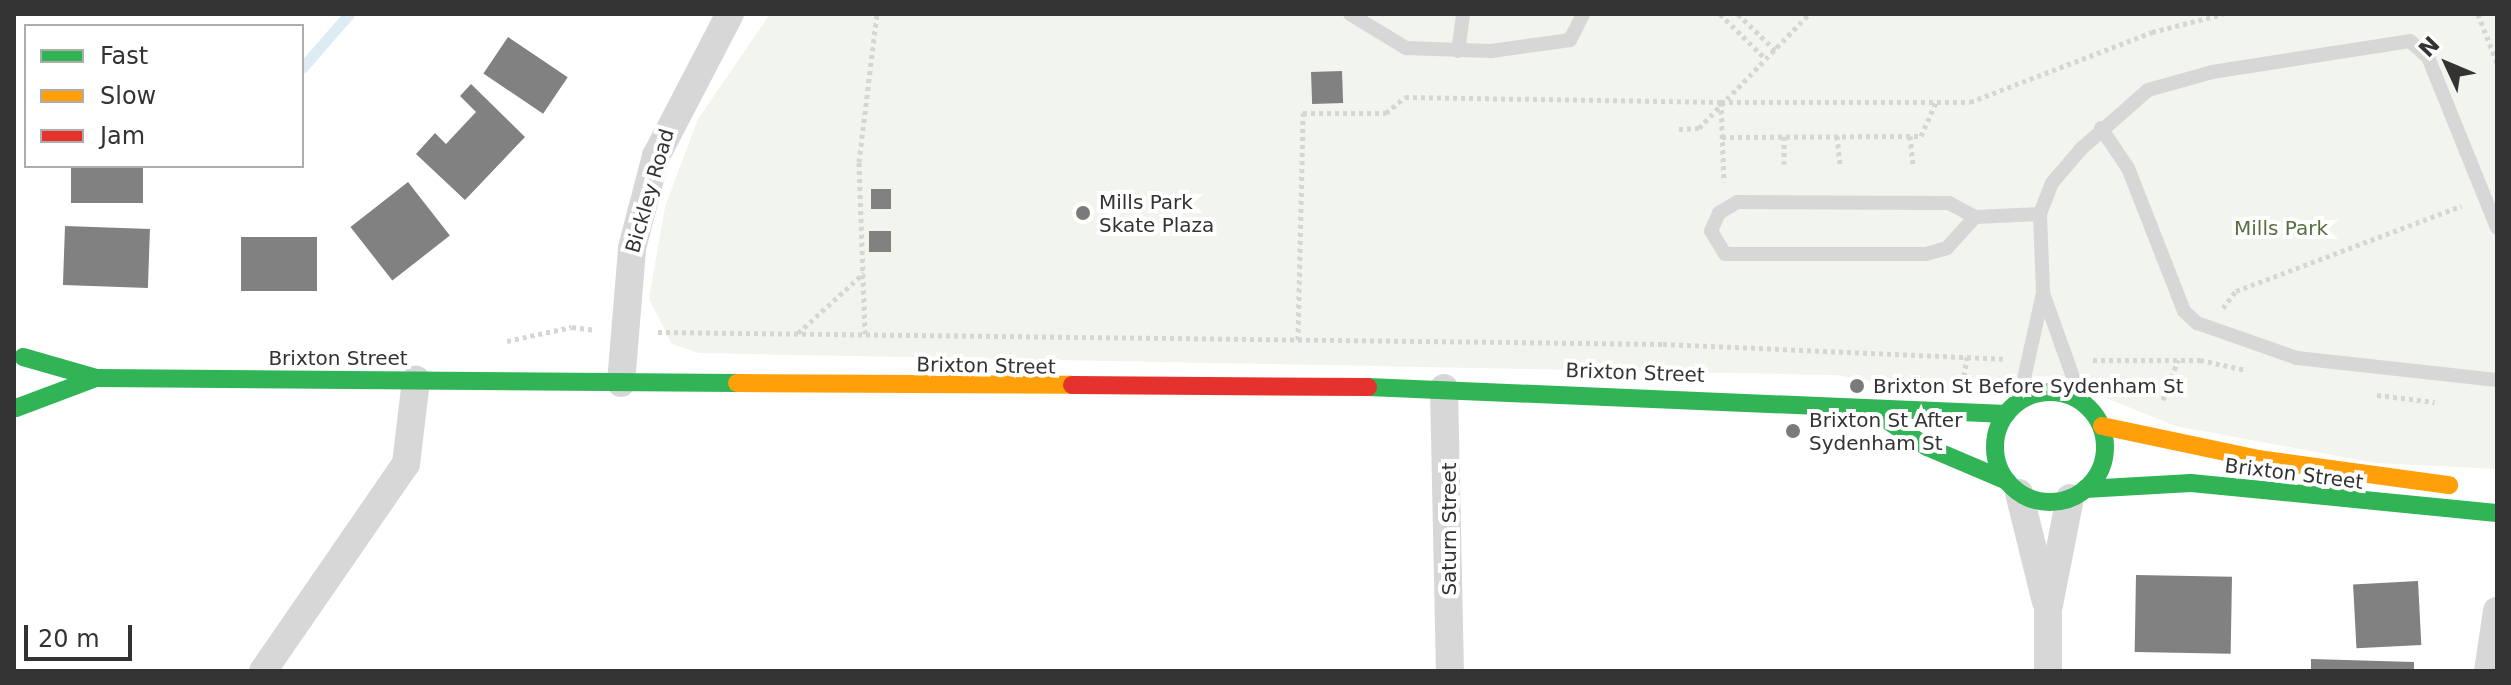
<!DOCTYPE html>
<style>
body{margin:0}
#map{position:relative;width:2511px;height:685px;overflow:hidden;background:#fff;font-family:"DejaVu Sans",sans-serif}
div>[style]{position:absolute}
.green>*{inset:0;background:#f1f5ed}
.stream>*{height:11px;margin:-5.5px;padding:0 5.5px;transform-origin:5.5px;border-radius:5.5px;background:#ddebf3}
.building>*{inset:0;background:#818181;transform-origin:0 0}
.path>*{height:5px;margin-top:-2.5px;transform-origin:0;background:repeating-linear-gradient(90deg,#d6d6d6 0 4px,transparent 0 8px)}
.lane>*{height:14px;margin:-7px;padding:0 7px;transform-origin:7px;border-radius:7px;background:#d7d7d7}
.street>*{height:28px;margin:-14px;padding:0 14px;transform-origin:14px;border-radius:14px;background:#d7d7d7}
.fast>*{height:18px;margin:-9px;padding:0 9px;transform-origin:9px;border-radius:9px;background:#30b455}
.fast>.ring{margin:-9px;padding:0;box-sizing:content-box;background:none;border:18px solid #30b455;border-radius:50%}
.slow>*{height:18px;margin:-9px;padding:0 9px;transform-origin:9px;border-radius:9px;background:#ff9f0a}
.jam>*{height:18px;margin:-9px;padding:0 9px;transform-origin:9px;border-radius:9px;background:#e5322d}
.dots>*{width:22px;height:22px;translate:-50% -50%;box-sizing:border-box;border:4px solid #fff;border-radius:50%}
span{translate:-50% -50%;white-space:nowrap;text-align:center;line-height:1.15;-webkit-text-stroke:8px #fff;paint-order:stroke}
.street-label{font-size:20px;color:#333}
.poi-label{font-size:20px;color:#333}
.left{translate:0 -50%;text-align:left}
.park-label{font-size:20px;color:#56703f}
.frame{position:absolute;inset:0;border:16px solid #333;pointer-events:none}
.legend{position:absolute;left:24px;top:24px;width:280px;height:144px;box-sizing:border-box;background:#fff;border:2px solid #adadad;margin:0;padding:10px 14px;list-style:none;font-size:24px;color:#333}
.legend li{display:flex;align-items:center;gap:16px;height:40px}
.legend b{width:40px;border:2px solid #adadad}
.north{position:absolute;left:2407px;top:24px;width:80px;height:80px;-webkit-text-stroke:6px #fff;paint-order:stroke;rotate:314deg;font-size:22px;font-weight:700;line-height:32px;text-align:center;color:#333}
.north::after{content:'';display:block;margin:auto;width:28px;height:36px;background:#333;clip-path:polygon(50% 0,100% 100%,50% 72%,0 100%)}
.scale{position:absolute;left:24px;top:625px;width:108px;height:36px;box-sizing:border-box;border:4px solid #333;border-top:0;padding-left:10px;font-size:24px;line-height:28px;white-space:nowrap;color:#333;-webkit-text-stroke:6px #fff;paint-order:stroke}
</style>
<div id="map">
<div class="green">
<i style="clip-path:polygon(770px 14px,2497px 14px,2497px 469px,2376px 463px,2175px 426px,2104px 397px,2086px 377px,2006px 376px,1994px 390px,1942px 393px,1836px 375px,699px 353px,672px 344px,649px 299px,665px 207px,698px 119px)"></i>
</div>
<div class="stream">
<i style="left:302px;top:68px;width:72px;rotate:-49deg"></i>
</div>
<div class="building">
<i style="left:508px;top:37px;width:72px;height:44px;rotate:34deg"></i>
<i style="left:1342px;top:71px;width:32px;height:31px;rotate:88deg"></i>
<i style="clip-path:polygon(471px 84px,525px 137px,465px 200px,416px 154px,435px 133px,446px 144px,476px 112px,460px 96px)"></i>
<i style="left:71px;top:166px;width:72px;height:37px"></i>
<i style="left:408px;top:182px;width:68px;height:73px;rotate:52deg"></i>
<i style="left:871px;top:189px;width:20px;height:20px"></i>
<i style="left:65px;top:226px;width:85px;height:59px;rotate:2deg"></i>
<i style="left:869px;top:231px;width:22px;height:21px"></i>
<i style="left:317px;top:237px;width:54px;height:76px;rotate:90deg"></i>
<i style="left:2136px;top:575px;width:96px;height:77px;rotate:1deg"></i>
<i style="left:2418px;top:581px;width:64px;height:65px;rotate:87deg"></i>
<i style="clip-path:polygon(2311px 659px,2414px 662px,2414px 671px,2311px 671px)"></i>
</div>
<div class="path">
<i style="left:1720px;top:14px;width:64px;rotate:44.4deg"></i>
<i style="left:1738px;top:14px;width:52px;rotate:44.2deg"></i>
<i style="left:2478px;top:14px;width:53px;rotate:68.8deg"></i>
<i style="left:1721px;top:102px;width:249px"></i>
<i style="left:1970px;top:102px;width:195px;rotate:-21deg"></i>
<i style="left:2152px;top:32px;width:73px;rotate:-14.2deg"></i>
<i style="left:1679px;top:129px;width:20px;rotate:-3deg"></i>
<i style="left:1699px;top:128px;width:158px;rotate:-46deg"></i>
<i style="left:1837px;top:136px;width:28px;rotate:84deg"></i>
<i style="left:1910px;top:136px;width:29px;rotate:84deg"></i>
<i style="left:1722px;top:137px;width:199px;rotate:-0.3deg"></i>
<i style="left:1921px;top:136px;width:37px;rotate:-66deg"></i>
<i style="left:1784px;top:164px;width:28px;rotate:-90deg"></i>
<i style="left:2223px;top:308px;width:21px;rotate:-53deg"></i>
<i style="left:2236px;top:291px;width:241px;rotate:-20.7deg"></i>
<i style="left:658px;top:332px;width:1005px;rotate:0.68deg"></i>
<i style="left:1663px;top:344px;width:340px;rotate:2.5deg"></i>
<i style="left:798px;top:333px;width:89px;rotate:-42.3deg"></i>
<i style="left:865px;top:334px;width:172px;rotate:-92deg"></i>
<i style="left:859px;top:162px;width:149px;rotate:-83.1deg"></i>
<i style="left:1298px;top:340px;width:227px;rotate:-88.7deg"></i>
<i style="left:1303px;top:113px;width:83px"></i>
<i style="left:1386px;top:113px;width:25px;rotate:-40deg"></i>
<i style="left:1405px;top:97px;width:316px;rotate:0.9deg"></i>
<i style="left:1721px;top:102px;width:80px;rotate:87.9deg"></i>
<i style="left:507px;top:341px;width:66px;rotate:-12.2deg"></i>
<i style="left:572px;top:327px;width:24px;rotate:7deg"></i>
<i style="left:2093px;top:360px;width:107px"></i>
<i style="left:2200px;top:360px;width:47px;rotate:12.3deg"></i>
<i style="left:1964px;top:376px;width:19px;rotate:-81deg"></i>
<i style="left:2377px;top:395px;width:58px;rotate:6.9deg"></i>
<i style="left:2163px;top:400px;width:43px;rotate:-69.4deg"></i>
</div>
<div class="lane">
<i style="left:1350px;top:14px;width:66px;rotate:31.3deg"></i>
<i style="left:1406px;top:48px;width:85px;rotate:2deg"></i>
<i style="left:1491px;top:51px;width:80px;rotate:-7.9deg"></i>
<i style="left:1570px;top:40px;width:29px;rotate:-63deg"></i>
<i style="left:1458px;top:51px;width:37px;rotate:-82deg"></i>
<i style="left:2101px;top:128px;width:48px;rotate:56deg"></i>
<i style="left:2128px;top:168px;width:154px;rotate:68.6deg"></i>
<i style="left:2184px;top:311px;width:18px;rotate:43deg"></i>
<i style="left:2197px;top:323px;width:106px;rotate:19.3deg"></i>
<i style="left:2297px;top:358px;width:201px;rotate:6.3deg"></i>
<i style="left:2040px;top:214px;width:33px;rotate:-69deg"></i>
<i style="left:2052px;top:183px;width:45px;rotate:-49.5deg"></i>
<i style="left:2081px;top:149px;width:89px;rotate:-41.4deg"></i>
<i style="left:2148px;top:90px;width:66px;rotate:-15.7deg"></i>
<i style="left:2212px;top:72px;width:200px;rotate:-8.9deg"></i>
<i style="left:2410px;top:41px;width:24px;rotate:42deg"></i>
<i style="left:2428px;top:57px;width:184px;rotate:68deg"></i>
<i style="left:1975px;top:217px;width:42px;rotate:132.1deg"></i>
<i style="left:1947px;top:248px;width:22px;rotate:164deg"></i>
<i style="left:1926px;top:254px;width:201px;rotate:180deg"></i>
<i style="left:1725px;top:254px;width:27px;rotate:-121deg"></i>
<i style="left:1711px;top:231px;width:20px;rotate:-66deg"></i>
<i style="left:1719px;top:213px;width:21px;rotate:-31deg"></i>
<i style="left:1737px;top:202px;width:212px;rotate:0.3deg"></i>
<i style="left:1949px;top:203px;width:30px;rotate:28deg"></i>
<i style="left:1975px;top:217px;width:65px;rotate:-2.6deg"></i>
<i style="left:2040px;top:214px;width:79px;rotate:87.8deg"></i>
<i style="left:2043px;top:293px;width:111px;rotate:102.5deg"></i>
<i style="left:2043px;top:293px;width:114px;rotate:70.4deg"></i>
</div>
<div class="street">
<i style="left:621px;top:383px;width:135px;rotate:-85.3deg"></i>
<i style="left:632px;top:248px;width:95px;rotate:-75.4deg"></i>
<i style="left:656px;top:156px;width:160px;rotate:-62.5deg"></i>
<i style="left:1444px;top:388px;width:283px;rotate:88.8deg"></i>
<i style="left:2019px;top:493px;width:112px;rotate:76.1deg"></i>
<i style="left:263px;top:671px;width:252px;rotate:-55.4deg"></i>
<i style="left:406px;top:464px;width:85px;rotate:-83.2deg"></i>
<i style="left:2048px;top:671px;width:61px;rotate:-90deg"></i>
<i style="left:2048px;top:610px;width:114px;rotate:-78.9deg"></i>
<i style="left:2488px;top:671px;width:61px;rotate:-81.5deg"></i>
</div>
<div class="fast">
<i style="left:23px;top:357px;width:76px;rotate:16deg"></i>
<i style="left:96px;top:378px;width:641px;rotate:0.45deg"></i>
<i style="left:1368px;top:387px;width:639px;rotate:2.42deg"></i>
<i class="ring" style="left:1995px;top:392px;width:92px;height:92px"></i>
<i style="left:16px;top:408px;width:85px;rotate:-20.6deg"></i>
<i style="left:1876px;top:413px;width:61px;rotate:33.7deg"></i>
<i style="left:1927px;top:447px;width:87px;rotate:23deg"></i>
<i style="left:2085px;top:489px;width:106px;rotate:-3.2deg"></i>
<i style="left:2191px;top:483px;width:307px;rotate:5.6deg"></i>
</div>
<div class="slow">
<i style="left:737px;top:383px;width:335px;rotate:0.3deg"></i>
<i style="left:2102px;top:426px;width:159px;rotate:11.9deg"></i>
<i style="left:2258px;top:459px;width:193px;rotate:7.8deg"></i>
</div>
<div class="jam">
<i style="left:1072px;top:385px;width:296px;rotate:0.4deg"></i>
</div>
<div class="dots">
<i style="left:1083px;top:213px;background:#7a7a7a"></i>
<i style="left:1857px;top:386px;background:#7a7a7a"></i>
<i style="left:1793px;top:431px;background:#7a7a7a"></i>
</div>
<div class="street-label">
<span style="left:650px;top:191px;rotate:-74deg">Bickley Road</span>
<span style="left:338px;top:358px">Brixton Street</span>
<span style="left:986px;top:366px;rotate:1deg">Brixton Street</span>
<span style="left:1635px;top:373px;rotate:2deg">Brixton Street</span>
<span style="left:2294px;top:474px;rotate:7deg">Brixton Street</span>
<span style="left:1449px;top:529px;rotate:-90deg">Saturn Street</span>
</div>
<div class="poi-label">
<span class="left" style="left:1099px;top:214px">Mills Park<br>Skate Plaza</span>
<span class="left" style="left:1873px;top:386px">Brixton St Before Sydenham St</span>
<span class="left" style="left:1809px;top:432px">Brixton St After<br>Sydenham St</span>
</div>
<div class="park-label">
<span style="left:2281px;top:228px">Mills Park</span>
</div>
<div class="frame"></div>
<ul class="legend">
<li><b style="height:10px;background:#30b455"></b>Fast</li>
<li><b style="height:10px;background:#ff9f0a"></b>Slow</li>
<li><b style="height:10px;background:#e5322d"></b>Jam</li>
</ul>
<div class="north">N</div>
<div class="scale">20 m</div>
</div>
